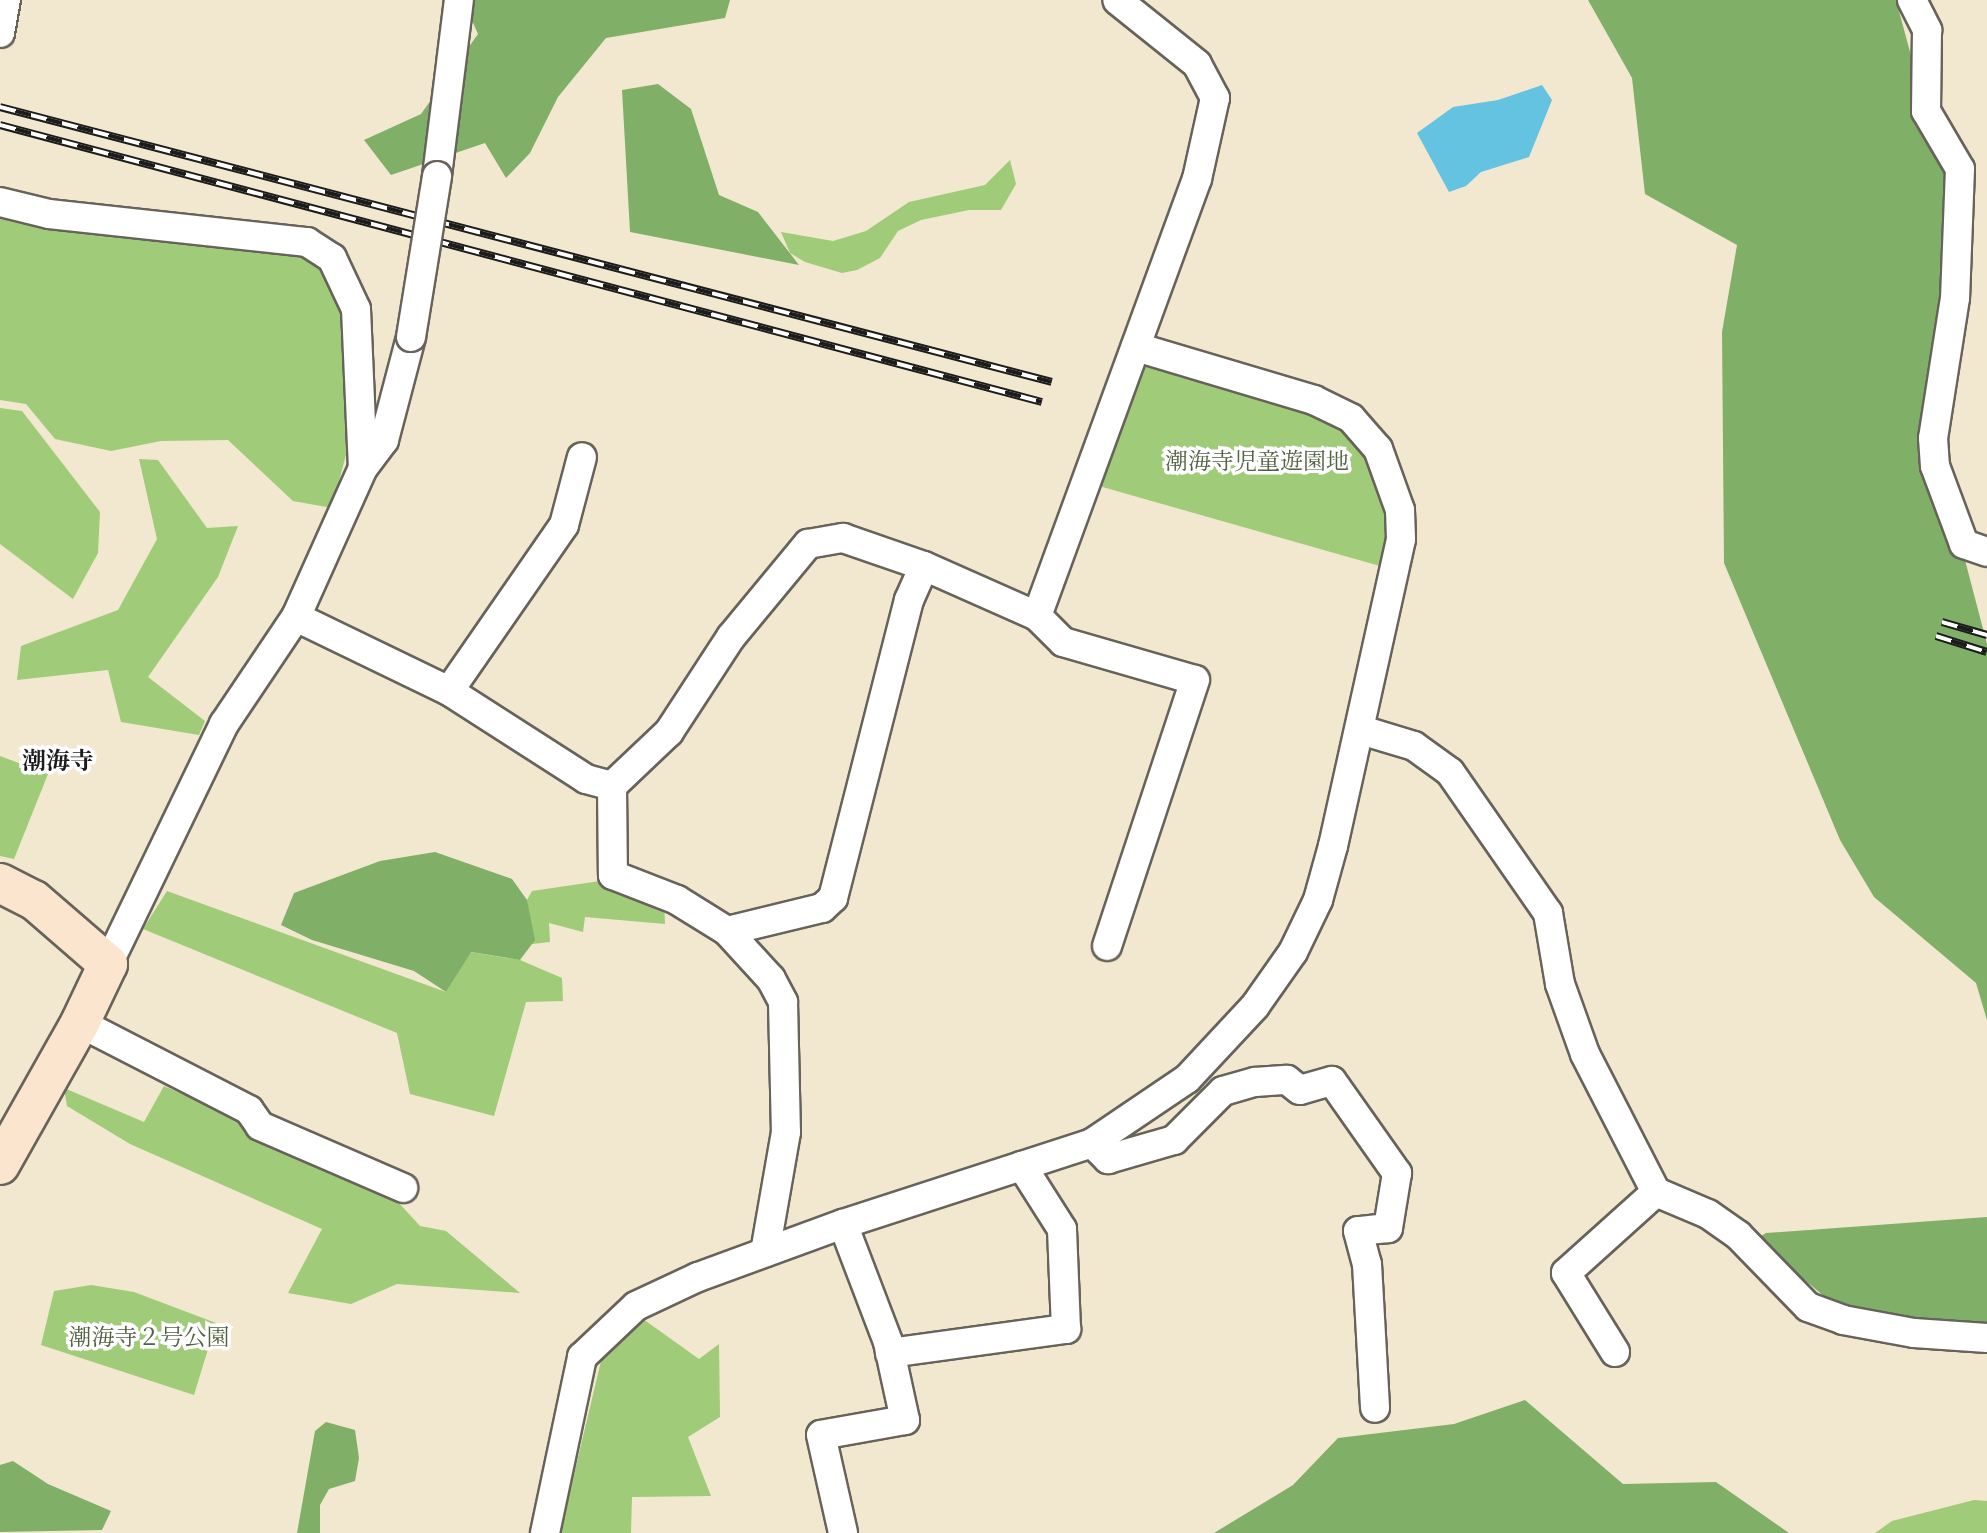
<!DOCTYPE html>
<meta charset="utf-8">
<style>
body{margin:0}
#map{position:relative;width:1987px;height:1533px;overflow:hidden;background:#f1e8cf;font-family:"IM FELL Double Pica","Noto Serif JP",serif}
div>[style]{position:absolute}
.green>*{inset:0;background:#a0cb78}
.forest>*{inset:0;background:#80af68}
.water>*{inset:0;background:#63c3e1}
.roads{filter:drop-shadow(2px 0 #67635b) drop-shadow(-2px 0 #67635b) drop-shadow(0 2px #67635b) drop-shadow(0 -2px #67635b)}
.street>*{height:28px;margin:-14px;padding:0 14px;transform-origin:14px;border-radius:14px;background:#fff}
.secondary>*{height:38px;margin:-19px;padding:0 19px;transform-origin:19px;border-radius:19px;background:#fbe5cf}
.rail>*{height:8px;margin-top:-4px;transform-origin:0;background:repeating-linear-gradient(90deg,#fff 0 16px,#1c1c1c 0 32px);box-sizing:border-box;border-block:2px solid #1c1c1c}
.bridges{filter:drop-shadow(2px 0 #67635b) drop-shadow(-2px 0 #67635b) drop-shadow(0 2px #67635b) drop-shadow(0 -2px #67635b)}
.street-bridge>*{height:28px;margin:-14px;padding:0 14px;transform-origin:14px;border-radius:14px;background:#fff}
span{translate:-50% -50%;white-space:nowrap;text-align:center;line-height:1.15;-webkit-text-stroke:7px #fff;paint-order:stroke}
.park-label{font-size:23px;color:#516241}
.neighbourhood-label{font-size:24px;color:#1c1c1c;font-weight:700}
</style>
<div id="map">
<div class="green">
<i style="clip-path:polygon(1010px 160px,1016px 184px,1001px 210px,969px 210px,921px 220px,898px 231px,880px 258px,857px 270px,842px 273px,805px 262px,790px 253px,781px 232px,833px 241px,866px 231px,909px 202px,985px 185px)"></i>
<i style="clip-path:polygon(0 219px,247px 239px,313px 258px,342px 297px,353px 370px,348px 447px,332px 508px,293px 501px,228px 440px,161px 441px,111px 451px,55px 439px,26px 404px,0 400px)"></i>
<i style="clip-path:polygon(1141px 361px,1309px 408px,1344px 426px,1370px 453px,1392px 511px,1387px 568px,1099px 486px)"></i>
<i style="clip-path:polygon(0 408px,22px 411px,100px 512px,98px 553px,73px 599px,0 544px)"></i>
<i style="clip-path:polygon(139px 459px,158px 460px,207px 528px,238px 526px,218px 577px,148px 677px,205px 721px,199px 735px,121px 722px,108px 670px,17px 680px,21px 646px,118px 610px,157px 539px)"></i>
<i style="clip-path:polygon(0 756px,48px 774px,14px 859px,0 856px)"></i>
<i style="clip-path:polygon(600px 881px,664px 901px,665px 924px,585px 917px,583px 932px,549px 923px,550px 942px,532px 944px,527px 900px,532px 891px)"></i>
<i style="clip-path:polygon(167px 891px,446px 992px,470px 952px,520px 960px,562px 978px,563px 1001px,526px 1002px,494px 1116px,410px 1094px,397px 1033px,143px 929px)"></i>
<i style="clip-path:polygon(164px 1086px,236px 1118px,252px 1136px,398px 1202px,420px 1226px,446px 1231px,520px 1293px,397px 1284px,351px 1304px,288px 1293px,322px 1229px,130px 1144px,67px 1106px,64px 1088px,144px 1122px)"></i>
<i style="clip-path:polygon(91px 1285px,134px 1292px,216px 1323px,194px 1395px,41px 1345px,54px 1291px)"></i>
<i style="clip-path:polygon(643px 1319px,699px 1359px,719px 1344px,720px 1417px,688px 1437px,711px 1496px,632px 1497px,631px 1533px,560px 1533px,601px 1361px)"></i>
<i style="clip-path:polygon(1974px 1500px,1987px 1501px,1987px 1533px,1875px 1533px,1892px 1521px)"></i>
</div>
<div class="forest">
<i style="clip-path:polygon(463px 0,730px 0,725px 18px,606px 38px,558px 97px,530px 153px,506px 178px,485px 143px,391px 175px,364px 140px,421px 114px,478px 34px)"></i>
<i style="clip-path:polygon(1588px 0,1896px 0,1926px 111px,1960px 183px,1933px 438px,1987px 644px,1987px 1020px,1976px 983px,1874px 897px,1840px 840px,1724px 563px,1722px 332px,1737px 245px,1645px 194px,1632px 78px)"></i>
<i style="clip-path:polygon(658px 84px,691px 109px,719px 195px,758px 212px,799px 265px,630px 232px,622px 90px)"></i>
<i style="clip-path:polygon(435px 852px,512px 879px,527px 900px,535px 940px,520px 960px,471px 952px,446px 992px,414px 971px,312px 940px,281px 925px,294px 893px,380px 861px)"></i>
<i style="clip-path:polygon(1987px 1217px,1987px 1324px,1921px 1323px,1844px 1313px,1756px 1239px,1766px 1233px)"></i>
<i style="clip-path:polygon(1525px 1400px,1623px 1484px,1716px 1482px,1789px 1533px,1214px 1533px,1293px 1485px,1338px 1438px,1454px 1424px)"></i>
<i style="clip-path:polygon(326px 1422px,355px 1430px,359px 1458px,355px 1481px,329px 1489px,320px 1505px,320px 1533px,297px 1533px,315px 1431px)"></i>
<i style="clip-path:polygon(13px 1461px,48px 1484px,111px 1511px,102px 1530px,0 1532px,0 1465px)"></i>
</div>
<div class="water">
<i style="clip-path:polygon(1542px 85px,1552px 100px,1529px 157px,1481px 172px,1466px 186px,1449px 192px,1417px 133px,1453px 107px,1498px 100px)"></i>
</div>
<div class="roads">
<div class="street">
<i style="left:1912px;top:0;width:34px;rotate:63deg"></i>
<i style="left:1927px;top:30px;width:81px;rotate:90.7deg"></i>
<i style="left:1926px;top:111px;width:67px;rotate:59.6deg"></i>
<i style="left:1960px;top:169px;width:129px;rotate:92.2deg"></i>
<i style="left:1955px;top:298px;width:142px;rotate:98.9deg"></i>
<i style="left:1933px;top:438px;width:28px;rotate:86deg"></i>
<i style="left:1935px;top:466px;width:83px;rotate:69.6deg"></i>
<i style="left:1964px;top:544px;width:24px;rotate:19deg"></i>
<i style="left:0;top:33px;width:34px;rotate:-80deg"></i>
<i style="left:437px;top:176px;width:177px;rotate:-82.9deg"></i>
<i style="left:0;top:202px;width:50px;rotate:13.8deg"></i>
<i style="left:49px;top:214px;width:260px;rotate:6.2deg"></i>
<i style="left:307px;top:242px;width:30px;rotate:33deg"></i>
<i style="left:332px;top:258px;width:56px;rotate:64.8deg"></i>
<i style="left:356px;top:309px;width:159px;rotate:87.5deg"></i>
<i style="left:1037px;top:616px;width:37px;rotate:45deg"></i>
<i style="left:1063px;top:642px;width:137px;rotate:16.1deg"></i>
<i style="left:1195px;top:680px;width:280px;rotate:108.3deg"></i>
<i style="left:296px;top:617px;width:170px;rotate:25.8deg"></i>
<i style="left:449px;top:691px;width:163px;rotate:32.7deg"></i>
<i style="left:586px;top:779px;width:27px;rotate:15deg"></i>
<i style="left:612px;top:786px;width:79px;rotate:-43.5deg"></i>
<i style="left:669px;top:732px;width:113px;rotate:-56.9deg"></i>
<i style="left:731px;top:637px;width:121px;rotate:-50.4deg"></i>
<i style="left:808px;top:544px;width:36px;rotate:-10deg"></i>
<i style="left:843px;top:538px;width:86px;rotate:19.1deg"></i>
<i style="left:924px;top:566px;width:124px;rotate:23.9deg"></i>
<i style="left:1037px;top:616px;width:465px;rotate:-69.9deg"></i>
<i style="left:1197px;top:179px;width:83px;rotate:-77.5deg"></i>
<i style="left:1215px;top:98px;width:38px;rotate:-118deg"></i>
<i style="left:1197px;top:64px;width:102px;rotate:-141.3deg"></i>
<i style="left:449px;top:691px;width:202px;rotate:-55.3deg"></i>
<i style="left:564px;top:525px;width:70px;rotate:-75.2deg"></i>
<i style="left:1361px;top:730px;width:55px;rotate:16.8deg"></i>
<i style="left:1414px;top:746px;width:44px;rotate:35.8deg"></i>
<i style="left:1450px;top:772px;width:172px;rotate:55.2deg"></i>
<i style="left:1548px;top:913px;width:72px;rotate:80.4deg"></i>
<i style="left:1560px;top:984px;width:74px;rotate:70.3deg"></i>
<i style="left:1585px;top:1054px;width:155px;rotate:62.8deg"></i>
<i style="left:1656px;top:1192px;width:56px;rotate:22.9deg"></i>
<i style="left:1708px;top:1214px;width:37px;rotate:35deg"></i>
<i style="left:1738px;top:1235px;width:100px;rotate:45.8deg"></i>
<i style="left:1808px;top:1307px;width:37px;rotate:20deg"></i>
<i style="left:1843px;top:1320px;width:72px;rotate:10.4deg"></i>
<i style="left:1914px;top:1333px;width:73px;rotate:3.9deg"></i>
<i style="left:612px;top:786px;width:89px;rotate:89.4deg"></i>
<i style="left:613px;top:875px;width:69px;rotate:21.3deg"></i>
<i style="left:677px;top:900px;width:59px;rotate:31.8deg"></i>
<i style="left:727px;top:931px;width:65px;rotate:47.5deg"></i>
<i style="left:771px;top:979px;width:26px;rotate:62deg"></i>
<i style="left:783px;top:1002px;width:130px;rotate:88.7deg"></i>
<i style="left:786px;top:1132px;width:122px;rotate:99.9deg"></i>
<i style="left:727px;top:931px;width:98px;rotate:-13.6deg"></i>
<i style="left:822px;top:908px;width:15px;rotate:-42deg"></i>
<i style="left:833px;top:898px;width:308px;rotate:-75.7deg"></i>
<i style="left:909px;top:600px;width:37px;rotate:-66deg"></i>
<i style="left:108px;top:964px;width:267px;rotate:-64.2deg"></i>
<i style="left:224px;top:724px;width:129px;rotate:-56.1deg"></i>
<i style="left:296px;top:617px;width:163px;rotate:-65.8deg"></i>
<i style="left:363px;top:468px;width:35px;rotate:-53deg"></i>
<i style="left:384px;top:440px;width:106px;rotate:-75.3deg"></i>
<i style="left:80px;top:1023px;width:190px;rotate:27.2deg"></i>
<i style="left:249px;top:1110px;width:19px;rotate:55deg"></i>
<i style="left:260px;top:1126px;width:156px;rotate:23.4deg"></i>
<i style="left:1092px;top:1143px;width:23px;rotate:45deg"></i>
<i style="left:1108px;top:1159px;width:69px;rotate:-16.1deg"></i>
<i style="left:1174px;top:1140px;width:69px;rotate:-45deg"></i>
<i style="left:1223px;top:1091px;width:33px;rotate:-16deg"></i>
<i style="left:1255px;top:1082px;width:32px;rotate:-4deg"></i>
<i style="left:1287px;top:1080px;width:16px;rotate:38deg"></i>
<i style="left:1300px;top:1090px;width:33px;rotate:-16deg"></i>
<i style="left:1332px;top:1081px;width:113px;rotate:54.8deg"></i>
<i style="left:1397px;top:1173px;width:56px;rotate:99.3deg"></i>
<i style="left:1388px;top:1228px;width:30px;rotate:174deg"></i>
<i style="left:1358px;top:1231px;width:34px;rotate:75deg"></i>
<i style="left:1367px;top:1264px;width:144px;rotate:86.8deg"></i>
<i style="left:843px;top:1224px;width:126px;rotate:69.1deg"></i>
<i style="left:888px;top:1342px;width:80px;rotate:77.7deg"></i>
<i style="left:905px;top:1420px;width:85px;rotate:169.9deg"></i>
<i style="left:821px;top:1435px;width:100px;rotate:77.3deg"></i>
<i style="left:1615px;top:1352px;width:93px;rotate:-121.8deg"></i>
<i style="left:1566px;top:1273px;width:121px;rotate:-42deg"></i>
<i style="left:890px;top:1353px;width:178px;rotate:-7.8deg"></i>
<i style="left:1066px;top:1329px;width:100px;rotate:-92.3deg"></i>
<i style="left:1062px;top:1229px;width:75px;rotate:-122.4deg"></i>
<i style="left:545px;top:1533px;width:180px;rotate:-78.1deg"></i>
<i style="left:582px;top:1357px;width:74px;rotate:-43.4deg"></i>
<i style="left:636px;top:1306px;width:68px;rotate:-25.1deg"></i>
<i style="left:698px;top:1277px;width:154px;rotate:-20.1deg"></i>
<i style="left:843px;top:1224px;width:262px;rotate:-18deg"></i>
<i style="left:1092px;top:1143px;width:115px;rotate:-34deg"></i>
<i style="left:1187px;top:1079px;width:100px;rotate:-47deg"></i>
<i style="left:1255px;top:1006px;width:66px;rotate:-54.9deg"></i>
<i style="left:1293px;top:952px;width:58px;rotate:-64.3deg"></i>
<i style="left:1318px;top:900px;width:56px;rotate:-74.5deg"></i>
<i style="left:1333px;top:846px;width:314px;rotate:-77.5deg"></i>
<i style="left:1401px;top:539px;width:29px;rotate:-92deg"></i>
<i style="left:1400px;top:510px;width:65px;rotate:-109.8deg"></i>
<i style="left:1378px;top:449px;width:41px;rotate:-131.1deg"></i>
<i style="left:1351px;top:418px;width:41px;rotate:-154.1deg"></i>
<i style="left:1314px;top:400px;width:186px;rotate:-163.4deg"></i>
</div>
<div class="secondary">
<i style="left:0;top:883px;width:38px;rotate:27deg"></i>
<i style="left:34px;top:900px;width:98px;rotate:40.9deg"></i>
<i style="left:108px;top:964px;width:65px;rotate:115.4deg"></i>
<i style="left:80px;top:1023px;width:163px;rotate:119.4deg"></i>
</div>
</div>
<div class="rail">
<i style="left:0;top:107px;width:1087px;rotate:14.65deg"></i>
<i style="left:0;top:125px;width:1078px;rotate:14.89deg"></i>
<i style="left:1942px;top:622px;width:47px;rotate:16.1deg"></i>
<i style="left:1936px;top:636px;width:53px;rotate:17.4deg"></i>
</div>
<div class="bridges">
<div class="street-bridge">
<i style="left:411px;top:337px;width:163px;rotate:-80.8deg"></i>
</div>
</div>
<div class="park-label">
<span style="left:1257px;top:462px">潮海寺児童遊園地</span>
<span style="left:149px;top:1338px">潮海寺２号公園</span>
</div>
<div class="neighbourhood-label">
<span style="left:58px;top:762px">潮海寺</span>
</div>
</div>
